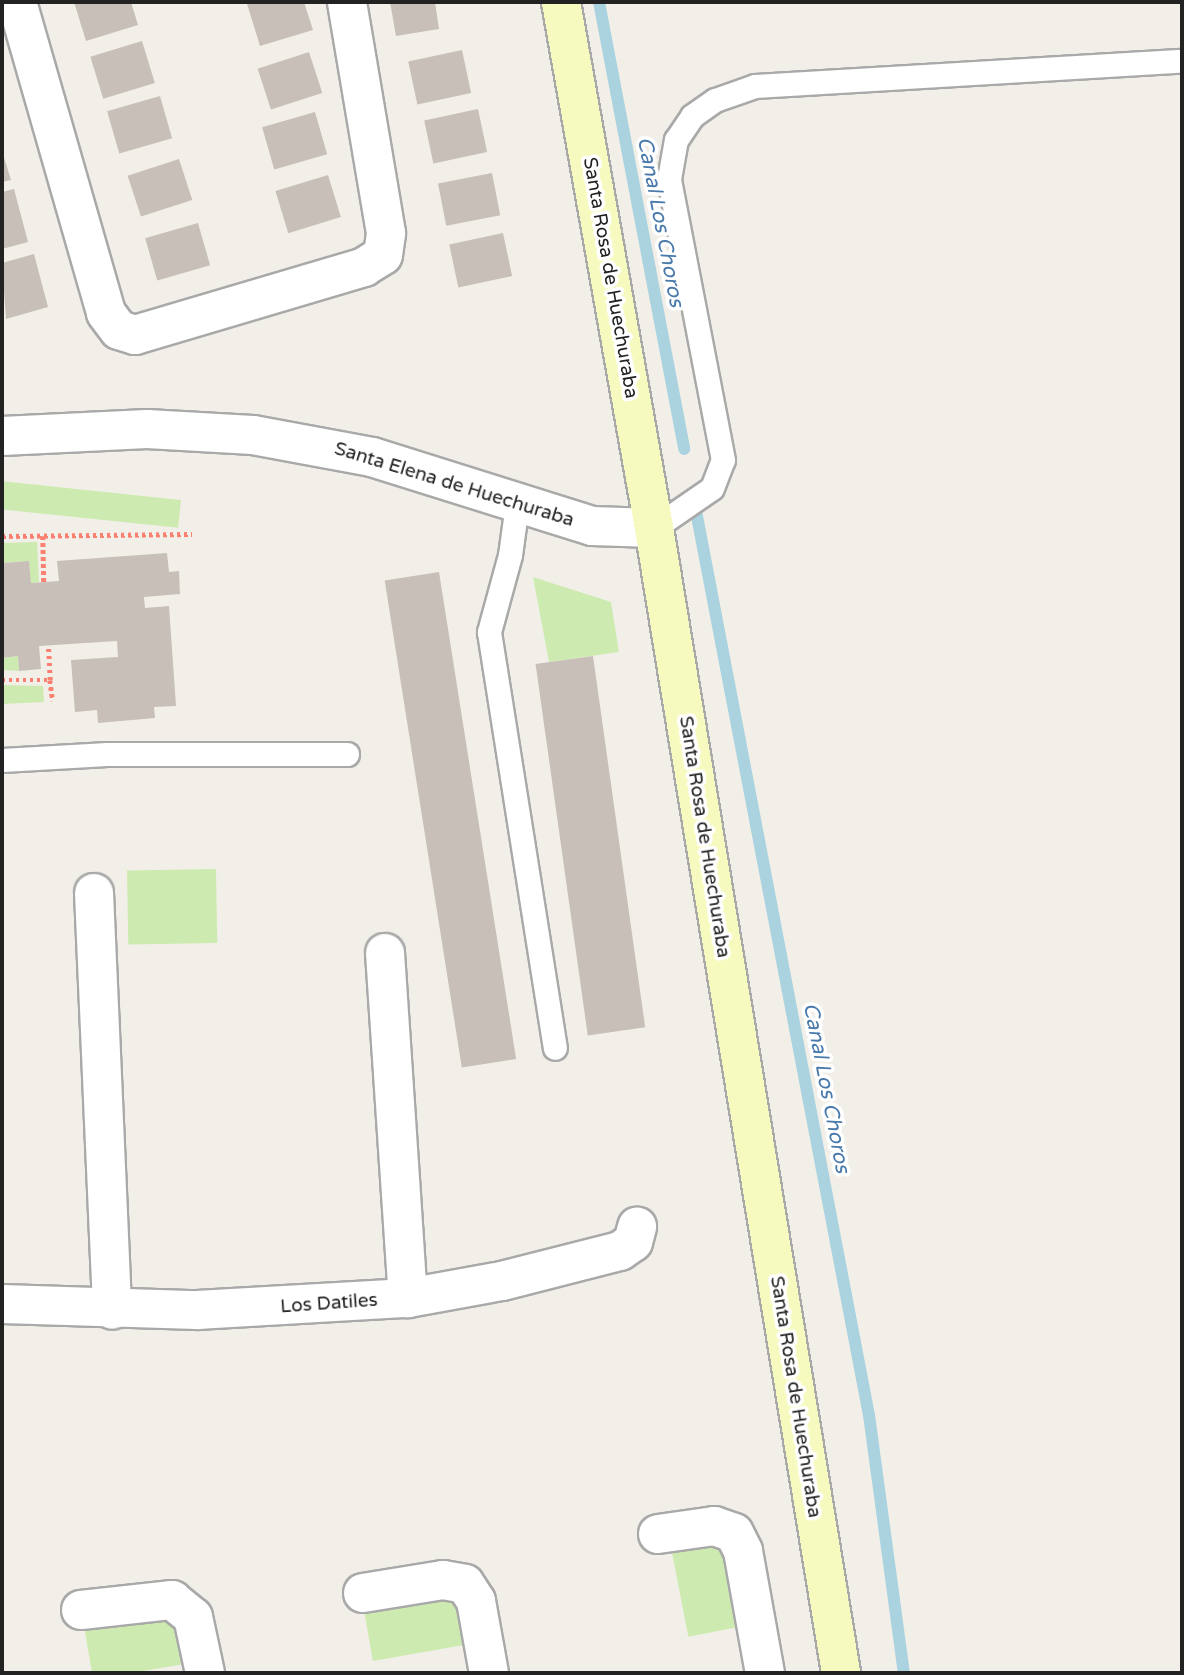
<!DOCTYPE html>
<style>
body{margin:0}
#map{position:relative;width:1184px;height:1675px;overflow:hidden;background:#f2efe9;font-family:"Varela Round",sans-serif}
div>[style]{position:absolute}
.grass>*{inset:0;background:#cdebb0;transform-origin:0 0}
.stream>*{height:12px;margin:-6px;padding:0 6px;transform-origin:6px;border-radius:6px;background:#aad3df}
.building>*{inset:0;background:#c7bfb8;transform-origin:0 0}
.path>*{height:4.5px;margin-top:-2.25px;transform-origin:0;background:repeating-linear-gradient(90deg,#fa8072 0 3.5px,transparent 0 7px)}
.roads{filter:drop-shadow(2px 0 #a9a9a9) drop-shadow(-2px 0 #a9a9a9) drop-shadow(0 2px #a9a9a9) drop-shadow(0 -2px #a9a9a9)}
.lane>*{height:23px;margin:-11.5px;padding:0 11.5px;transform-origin:11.5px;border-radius:11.5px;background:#fff}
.street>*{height:38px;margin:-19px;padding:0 19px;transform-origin:19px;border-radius:19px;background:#fff}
.secondary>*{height:38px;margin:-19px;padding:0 19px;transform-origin:19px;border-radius:19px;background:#f7fabf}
span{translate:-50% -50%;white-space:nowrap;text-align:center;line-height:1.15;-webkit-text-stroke:7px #fff;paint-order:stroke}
.street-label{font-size:19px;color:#222}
.water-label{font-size:21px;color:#4a7aab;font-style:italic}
.frame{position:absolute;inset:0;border:4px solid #222;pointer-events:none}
</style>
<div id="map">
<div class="grass">
<i style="left:181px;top:500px;width:28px;height:179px;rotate:96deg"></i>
<i style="clip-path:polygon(37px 542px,39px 582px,31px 583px,29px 561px,2px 563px,2px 543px)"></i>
<i style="clip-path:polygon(533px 577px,611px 602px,619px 652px,549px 662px)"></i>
<i style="clip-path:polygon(18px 656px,19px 671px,2px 670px,2px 658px)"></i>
<i style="clip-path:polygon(2px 685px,43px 686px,44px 702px,2px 704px)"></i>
<i style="left:216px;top:869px;width:74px;height:89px;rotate:89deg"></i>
<i style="left:725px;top:1537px;width:91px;height:55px;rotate:79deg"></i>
<i style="left:453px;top:1591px;width:55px;height:91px;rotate:80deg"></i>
<i style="clip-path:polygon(174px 1609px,184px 1664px,132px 1673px,92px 1673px,84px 1626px)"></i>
</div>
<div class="stream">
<i style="left:599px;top:2px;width:455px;rotate:79.2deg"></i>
<i style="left:696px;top:511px;width:920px;rotate:79.17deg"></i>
<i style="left:869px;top:1415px;width:260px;rotate:82.3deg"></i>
</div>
<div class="building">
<i style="clip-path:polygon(74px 2px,131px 2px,138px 25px,86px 41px)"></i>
<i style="clip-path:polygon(253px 2px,304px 2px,313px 30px,260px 46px,247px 4px)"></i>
<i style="clip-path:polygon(390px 2px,435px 2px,439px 29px,396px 36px)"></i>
<i style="left:142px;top:41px;width:44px;height:54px;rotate:73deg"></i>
<i style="left:462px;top:50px;width:44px;height:55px;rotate:78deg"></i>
<i style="left:309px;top:52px;width:43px;height:54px;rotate:72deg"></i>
<i style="left:160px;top:96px;width:44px;height:55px;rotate:74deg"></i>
<i style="left:478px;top:109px;width:44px;height:55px;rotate:78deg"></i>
<i style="left:315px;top:112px;width:44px;height:55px;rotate:74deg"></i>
<i style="clip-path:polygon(2px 151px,11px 180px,2px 182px)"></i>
<i style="left:179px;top:159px;width:43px;height:54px;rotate:72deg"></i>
<i style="left:492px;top:173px;width:43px;height:55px;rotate:79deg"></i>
<i style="left:328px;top:175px;width:44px;height:55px;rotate:73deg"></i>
<i style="clip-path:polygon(14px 189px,28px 242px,2px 249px,2px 192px)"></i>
<i style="left:198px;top:223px;width:44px;height:55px;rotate:74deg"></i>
<i style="left:503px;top:233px;width:44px;height:55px;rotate:78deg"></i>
<i style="clip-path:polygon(34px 254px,48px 307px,6px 319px,2px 263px)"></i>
<i style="clip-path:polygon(167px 553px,169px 572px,179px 571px,180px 594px,144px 597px,145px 608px,169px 606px,176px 706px,154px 707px,155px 718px,98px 723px,97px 710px,75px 712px,71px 660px,118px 657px,117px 641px,39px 646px,41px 669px,19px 671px,18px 656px,2px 658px,2px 563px,29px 561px,31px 583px,59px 581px,57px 561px)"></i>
<i style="left:439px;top:572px;width:493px;height:55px;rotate:81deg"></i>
<i style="left:593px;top:656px;width:375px;height:58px;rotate:82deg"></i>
</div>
<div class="path">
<i style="left:2px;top:536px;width:190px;rotate:-0.6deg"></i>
<i style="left:43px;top:536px;width:46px;rotate:88.8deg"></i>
<i style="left:2px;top:680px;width:48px"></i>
<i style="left:50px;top:680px;width:34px;rotate:-93deg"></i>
<i style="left:50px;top:680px;width:21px;rotate:82deg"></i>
</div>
<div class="roads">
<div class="lane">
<i style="left:517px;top:504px;width:51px;rotate:97.8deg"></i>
<i style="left:510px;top:555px;width:80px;rotate:105.3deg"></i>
<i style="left:489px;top:632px;width:421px;rotate:81deg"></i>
<i style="left:654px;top:528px;width:70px;rotate:-34.6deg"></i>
<i style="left:712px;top:488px;width:30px;rotate:-69deg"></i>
<i style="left:723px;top:460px;width:286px;rotate:-100.9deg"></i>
<i style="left:669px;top:179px;width:40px;rotate:-80deg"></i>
<i style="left:676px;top:140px;width:29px;rotate:-56deg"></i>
<i style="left:692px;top:116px;width:28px;rotate:-35deg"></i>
<i style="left:715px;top:100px;width:42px;rotate:-19.3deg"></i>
<i style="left:755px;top:86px;width:428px;rotate:-3.4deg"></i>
<i style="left:2px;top:760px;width:105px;rotate:-3.3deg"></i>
<i style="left:107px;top:754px;width:240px"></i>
</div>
<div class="street">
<i style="left:17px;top:2px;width:323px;rotate:74deg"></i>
<i style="left:106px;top:313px;width:21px;rotate:53deg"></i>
<i style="left:119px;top:330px;width:17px;rotate:17deg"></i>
<i style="left:135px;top:335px;width:239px;rotate:-16.5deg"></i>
<i style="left:364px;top:267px;width:22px;rotate:-32deg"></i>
<i style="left:383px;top:255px;width:22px;rotate:-82deg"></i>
<i style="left:386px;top:233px;width:234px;rotate:-99.6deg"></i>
<i style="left:2px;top:436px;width:145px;rotate:-2.8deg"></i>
<i style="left:147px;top:429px;width:106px;rotate:3.2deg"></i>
<i style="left:253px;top:435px;width:121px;rotate:10.5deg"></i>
<i style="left:372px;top:457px;width:231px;rotate:17.4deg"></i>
<i style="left:592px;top:526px;width:62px;rotate:1.8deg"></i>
<i style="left:94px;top:893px;width:417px;rotate:87.5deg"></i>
<i style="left:385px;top:953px;width:346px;rotate:86.2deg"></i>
<i style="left:2px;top:1304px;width:195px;rotate:1.8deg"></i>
<i style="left:197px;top:1310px;width:211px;rotate:-3.3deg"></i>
<i style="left:408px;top:1298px;width:96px;rotate:-10.3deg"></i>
<i style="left:502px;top:1281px;width:122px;rotate:-14.3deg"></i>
<i style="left:620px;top:1251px;width:16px;rotate:-35deg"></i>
<i style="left:633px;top:1242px;width:16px;rotate:-75deg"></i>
<i style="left:658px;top:1534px;width:57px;rotate:-8.1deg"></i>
<i style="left:714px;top:1526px;width:21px;rotate:19deg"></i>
<i style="left:734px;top:1533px;width:20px;rotate:63deg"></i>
<i style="left:743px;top:1551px;width:124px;rotate:79.8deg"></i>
<i style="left:363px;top:1593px;width:81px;rotate:-9.2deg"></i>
<i style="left:443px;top:1580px;width:22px;rotate:10deg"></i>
<i style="left:465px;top:1584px;width:20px;rotate:57deg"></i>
<i style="left:476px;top:1601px;width:73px;rotate:79.8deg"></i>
<i style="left:81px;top:1610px;width:92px;rotate:-6.3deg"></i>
<i style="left:172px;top:1600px;width:27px;rotate:39deg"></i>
<i style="left:193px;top:1617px;width:57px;rotate:77.9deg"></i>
</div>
<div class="secondary">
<i style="left:561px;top:2px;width:534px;rotate:79.97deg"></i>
<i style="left:654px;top:528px;width:1160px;rotate:80.72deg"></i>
</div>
</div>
<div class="street-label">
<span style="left:610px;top:278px;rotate:80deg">Santa Rosa de Huechuraba</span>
<span style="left:454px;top:485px;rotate:17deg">Santa Elena de Huechuraba</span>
<span style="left:704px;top:837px;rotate:81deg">Santa Rosa de Huechuraba</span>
<span style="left:329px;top:1304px;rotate:-4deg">Los Datiles</span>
<span style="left:795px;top:1397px;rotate:81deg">Santa Rosa de Huechuraba</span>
</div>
<div class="water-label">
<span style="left:660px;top:222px;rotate:79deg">Canal Los Choros</span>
<span style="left:826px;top:1088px;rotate:79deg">Canal Los Choros</span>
</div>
<div class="frame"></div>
</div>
